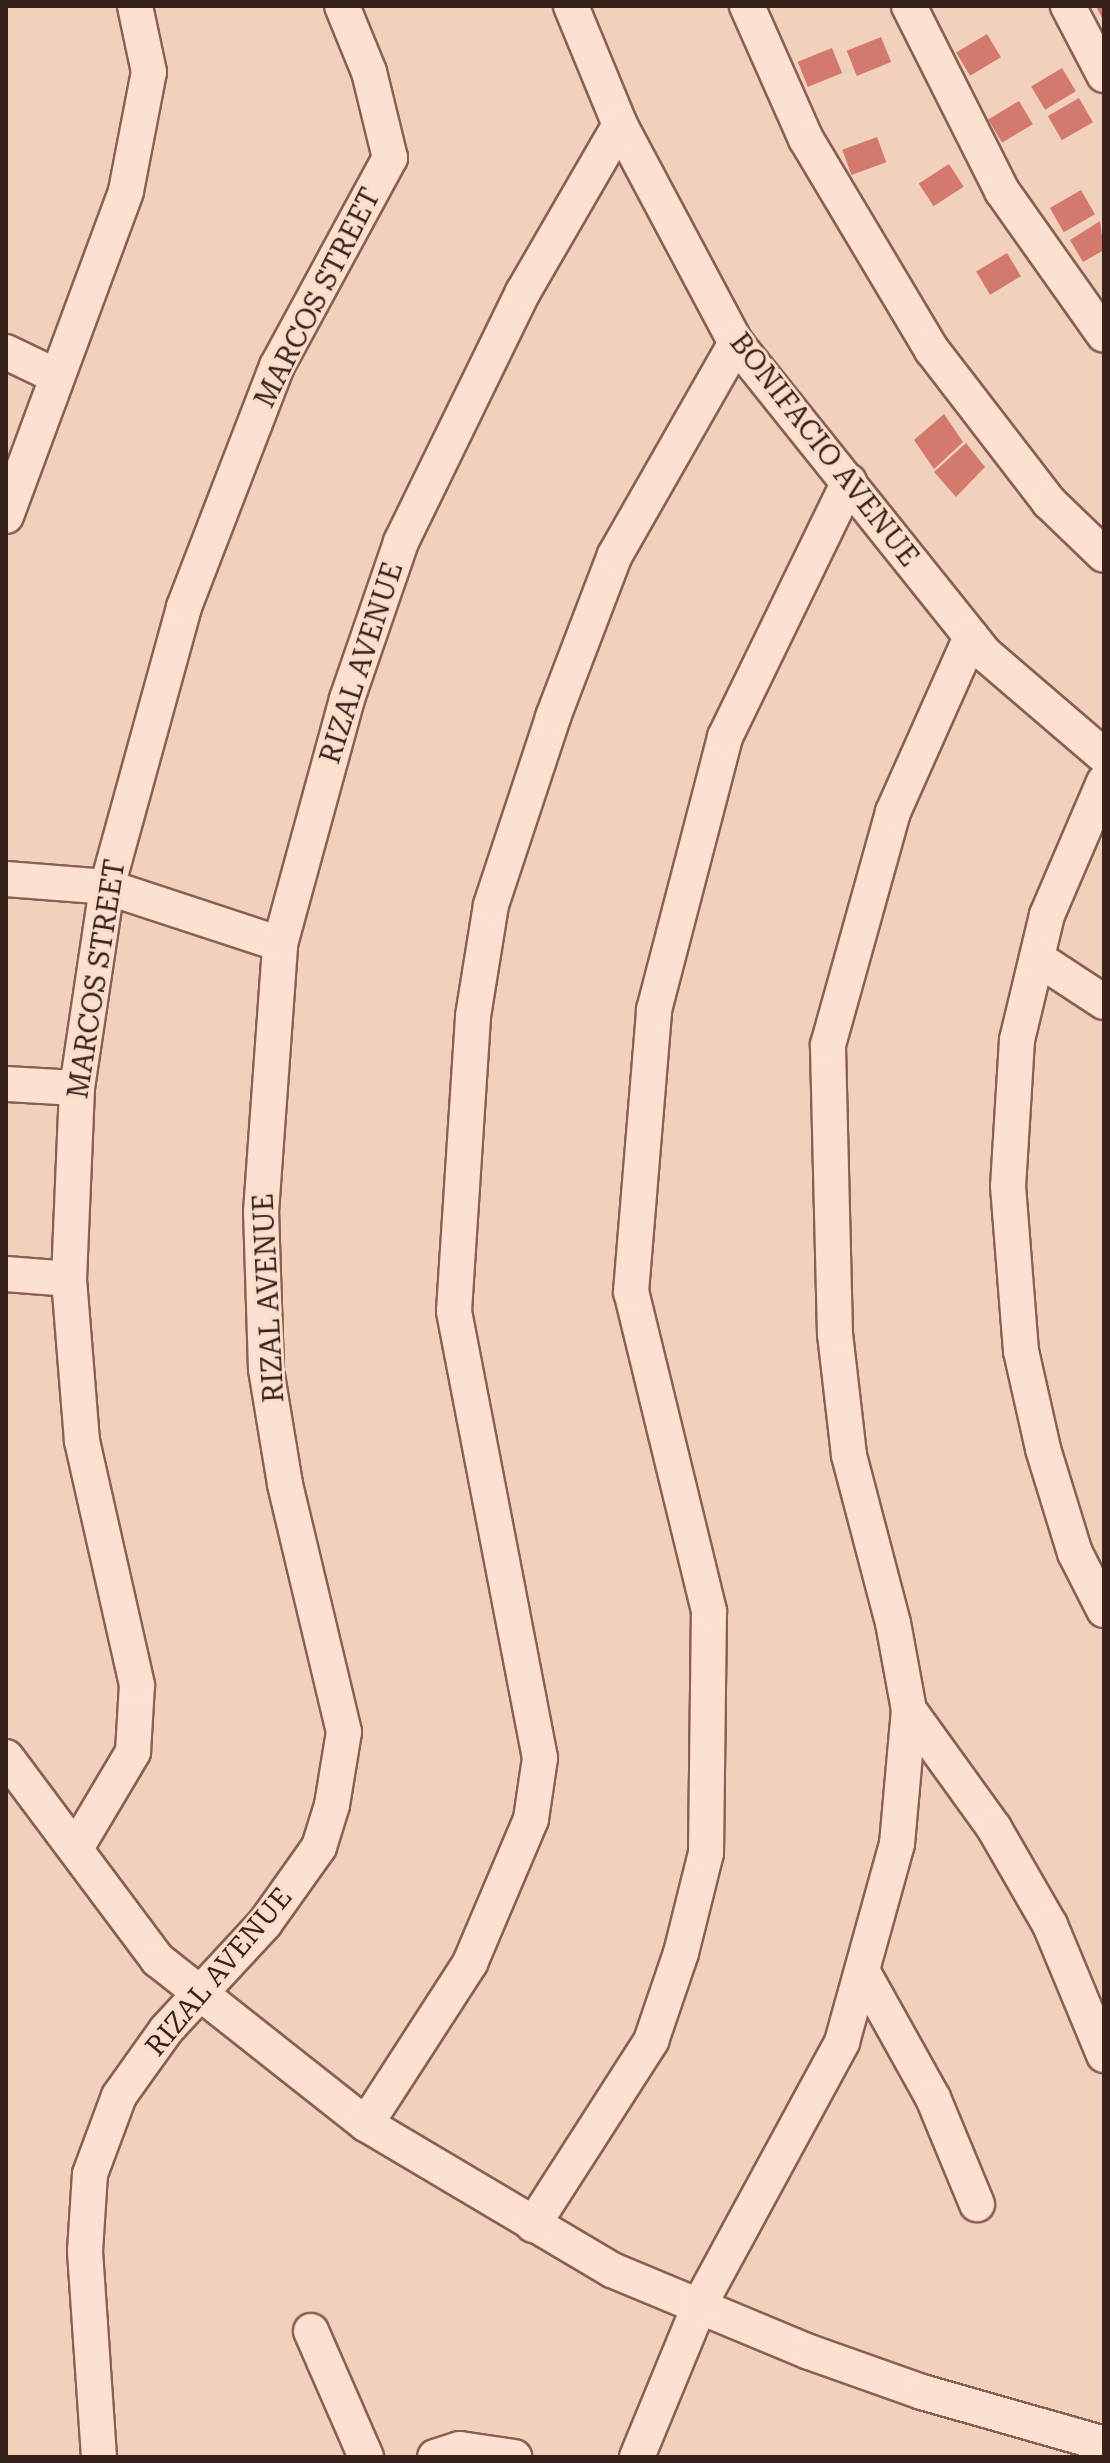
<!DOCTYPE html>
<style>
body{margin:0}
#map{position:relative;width:1110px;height:2463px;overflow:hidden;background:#f2d1bc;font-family:"Roboto Serif",serif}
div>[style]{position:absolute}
.building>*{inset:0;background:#d4796e;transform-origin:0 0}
.roads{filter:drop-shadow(2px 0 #8b6054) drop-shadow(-2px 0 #8b6054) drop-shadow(0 2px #8b6054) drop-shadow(0 -2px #8b6054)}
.minor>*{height:34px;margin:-17px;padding:0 17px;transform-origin:17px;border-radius:17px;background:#fce1d0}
span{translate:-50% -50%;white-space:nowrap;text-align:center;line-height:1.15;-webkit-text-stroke:6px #f9decc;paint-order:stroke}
.street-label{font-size:28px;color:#39201a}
.frame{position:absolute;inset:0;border:8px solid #39201a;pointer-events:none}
</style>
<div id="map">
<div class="building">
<i style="clip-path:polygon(1096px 6px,1104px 6px,1104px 22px)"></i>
<i style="left:987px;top:34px;width:27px;height:36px;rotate:59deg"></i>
<i style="left:881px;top:37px;width:27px;height:37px;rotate:68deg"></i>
<i style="left:832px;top:48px;width:27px;height:37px;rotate:68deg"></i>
<i style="left:1062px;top:68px;width:27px;height:36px;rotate:59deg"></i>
<i style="left:1079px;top:98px;width:28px;height:36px;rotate:60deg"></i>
<i style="left:1019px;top:101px;width:27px;height:36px;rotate:59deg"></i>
<i style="left:877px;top:137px;width:27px;height:37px;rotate:70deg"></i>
<i style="left:949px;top:164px;width:27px;height:36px;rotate:57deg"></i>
<i style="left:1081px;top:190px;width:28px;height:36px;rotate:60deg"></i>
<i style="clip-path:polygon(1100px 221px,1104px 250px,1083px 262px,1070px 240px)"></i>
<i style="left:1007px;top:253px;width:27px;height:36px;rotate:59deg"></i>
<i style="clip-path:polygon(944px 414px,963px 442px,934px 469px,914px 440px)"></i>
<i style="clip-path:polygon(966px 443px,985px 467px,956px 497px,934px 472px)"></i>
</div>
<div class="roads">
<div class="minor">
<i style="left:571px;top:6px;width:129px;rotate:67.6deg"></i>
<i style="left:620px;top:125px;width:247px;rotate:62deg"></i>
<i style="left:736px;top:343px;width:397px;rotate:51.3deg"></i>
<i style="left:984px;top:653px;width:158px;rotate:40.6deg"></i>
<i style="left:747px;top:6px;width:145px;rotate:66.1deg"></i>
<i style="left:806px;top:139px;width:246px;rotate:59.2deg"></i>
<i style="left:932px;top:350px;width:192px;rotate:52.4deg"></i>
<i style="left:1049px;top:502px;width:76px;rotate:43.9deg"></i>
<i style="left:909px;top:6px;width:207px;rotate:63.3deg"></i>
<i style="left:1002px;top:191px;width:176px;rotate:54.7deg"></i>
<i style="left:1068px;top:6px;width:78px;rotate:62.4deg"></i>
<i style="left:6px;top:352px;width:55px;rotate:25.6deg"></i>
<i style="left:6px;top:516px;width:346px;rotate:-69.7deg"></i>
<i style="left:126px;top:191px;width:121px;rotate:-79.1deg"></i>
<i style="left:149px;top:72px;width:67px;rotate:-102deg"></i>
<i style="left:1104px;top:782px;width:145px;rotate:113.2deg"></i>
<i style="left:1047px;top:915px;width:129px;rotate:103.5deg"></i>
<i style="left:1017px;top:1040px;width:146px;rotate:93.5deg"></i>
<i style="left:1008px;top:1186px;width:166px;rotate:85.5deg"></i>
<i style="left:1021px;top:1351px;width:100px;rotate:77.3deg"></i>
<i style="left:1043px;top:1449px;width:109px;rotate:72.9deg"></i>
<i style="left:1075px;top:1553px;width:64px;rotate:63deg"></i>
<i style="left:6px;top:879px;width:101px;rotate:4.5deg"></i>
<i style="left:107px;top:887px;width:182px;rotate:18.2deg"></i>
<i style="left:1037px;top:958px;width:80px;rotate:33.3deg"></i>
<i style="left:6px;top:1084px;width:71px;rotate:3.2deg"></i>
<i style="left:6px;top:1274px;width:63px;rotate:4.5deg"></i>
<i style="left:909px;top:1710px;width:145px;rotate:54.2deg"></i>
<i style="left:994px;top:1828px;width:112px;rotate:60deg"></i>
<i style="left:1050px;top:1925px;width:141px;rotate:67.4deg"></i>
<i style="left:6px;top:1757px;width:254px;rotate:53.2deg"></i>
<i style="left:158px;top:1960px;width:265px;rotate:38.3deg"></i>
<i style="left:366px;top:2124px;width:286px;rotate:30.7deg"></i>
<i style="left:612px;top:2270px;width:213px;rotate:22.6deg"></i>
<i style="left:809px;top:2352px;width:120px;rotate:19.5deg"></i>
<i style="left:922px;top:2392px;width:189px;rotate:15.9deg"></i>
<i style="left:76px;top:1848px;width:112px;rotate:-59.3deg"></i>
<i style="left:133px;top:1752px;width:67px;rotate:-86.6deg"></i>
<i style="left:137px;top:1685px;width:250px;rotate:-102.7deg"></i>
<i style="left:82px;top:1441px;width:163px;rotate:-94.6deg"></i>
<i style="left:69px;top:1279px;width:191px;rotate:-87.6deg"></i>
<i style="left:77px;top:1088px;width:203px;rotate:-81.5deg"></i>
<i style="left:107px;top:887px;width:290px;rotate:-74.6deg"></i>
<i style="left:184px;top:607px;width:258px;rotate:-68.9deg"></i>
<i style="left:277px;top:366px;width:237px;rotate:-61.5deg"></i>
<i style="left:390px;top:158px;width:89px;rotate:-103.7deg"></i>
<i style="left:369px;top:72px;width:71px;rotate:-112.2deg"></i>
<i style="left:864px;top:1974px;width:142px;rotate:60.9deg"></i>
<i style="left:933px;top:2098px;width:115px;rotate:67.5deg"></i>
<i style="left:366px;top:2124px;width:192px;rotate:-57.1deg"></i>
<i style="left:470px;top:1963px;width:156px;rotate:-67deg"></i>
<i style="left:531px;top:1819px;width:62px;rotate:-81.6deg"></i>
<i style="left:540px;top:1758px;width:455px;rotate:-100.9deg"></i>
<i style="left:454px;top:1311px;width:296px;rotate:-86.3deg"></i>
<i style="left:473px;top:1016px;width:112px;rotate:-80.8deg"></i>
<i style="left:491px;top:905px;width:198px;rotate:-71.7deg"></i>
<i style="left:553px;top:717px;width:173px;rotate:-69.1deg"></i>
<i style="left:615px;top:555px;width:244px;rotate:-60.3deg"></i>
<i style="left:533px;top:2225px;width:219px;rotate:-57.3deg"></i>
<i style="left:651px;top:2041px;width:93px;rotate:-71.2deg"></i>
<i style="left:681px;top:1953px;width:103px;rotate:-76deg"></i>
<i style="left:706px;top:1853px;width:242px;rotate:-89.3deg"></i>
<i style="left:709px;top:1611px;width:328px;rotate:-103.7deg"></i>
<i style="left:631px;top:1292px;width:283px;rotate:-85.3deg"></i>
<i style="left:654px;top:1010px;width:282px;rotate:-75.4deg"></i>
<i style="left:725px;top:737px;width:284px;rotate:-64.1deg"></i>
<i style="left:311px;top:2331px;width:137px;rotate:66.4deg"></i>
<i style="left:99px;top:2457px;width:206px;rotate:-93.9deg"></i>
<i style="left:85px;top:2251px;width:77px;rotate:-86.3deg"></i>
<i style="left:90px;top:2174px;width:83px;rotate:-69.6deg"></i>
<i style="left:119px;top:2096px;width:81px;rotate:-54.5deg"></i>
<i style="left:166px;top:2030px;width:146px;rotate:-47.2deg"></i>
<i style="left:265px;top:1923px;width:93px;rotate:-54.6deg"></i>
<i style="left:319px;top:1847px;width:44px;rotate:-72.8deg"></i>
<i style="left:332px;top:1805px;width:74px;rotate:-80.7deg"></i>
<i style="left:344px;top:1732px;width:255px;rotate:-103.4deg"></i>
<i style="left:285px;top:1484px;width:117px;rotate:-99.4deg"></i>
<i style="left:266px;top:1369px;width:157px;rotate:-91.8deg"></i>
<i style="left:261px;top:1212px;width:269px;rotate:-85.9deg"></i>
<i style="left:280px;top:944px;width:254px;rotate:-74.7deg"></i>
<i style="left:347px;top:699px;width:166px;rotate:-71deg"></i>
<i style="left:401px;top:542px;width:278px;rotate:-64deg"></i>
<i style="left:523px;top:292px;width:193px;rotate:-59.9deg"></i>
<i style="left:435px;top:2457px;width:26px;rotate:-18deg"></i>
<i style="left:460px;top:2449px;width:55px;rotate:8.4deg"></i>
<i style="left:637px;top:2457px;width:165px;rotate:-67.6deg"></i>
<i style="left:700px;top:2304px;width:298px;rotate:-61.5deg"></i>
<i style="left:842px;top:2042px;width:205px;rotate:-74.5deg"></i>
<i style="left:897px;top:1844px;width:135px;rotate:-84.9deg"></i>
<i style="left:909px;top:1710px;width:88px;rotate:-100.4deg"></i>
<i style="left:893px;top:1623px;width:174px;rotate:-104.7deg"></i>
<i style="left:849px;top:1455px;width:122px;rotate:-96.6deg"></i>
<i style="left:835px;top:1334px;width:289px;rotate:-91.4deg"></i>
<i style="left:828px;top:1045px;width:242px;rotate:-74.4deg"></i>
<i style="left:893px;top:812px;width:192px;rotate:-66deg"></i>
</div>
</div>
<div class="street-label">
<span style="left:318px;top:298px;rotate:-63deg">MARCOS STREET</span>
<span style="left:824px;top:450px;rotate:52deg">BONIFACIO AVENUE</span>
<span style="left:362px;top:663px;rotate:-72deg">RIZAL AVENUE</span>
<span style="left:97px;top:979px;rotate:-81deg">MARCOS STREET</span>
<span style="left:269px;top:1298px;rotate:-93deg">RIZAL AVENUE</span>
<span style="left:219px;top:1972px;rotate:-50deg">RIZAL AVENUE</span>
</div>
<div class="frame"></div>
</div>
